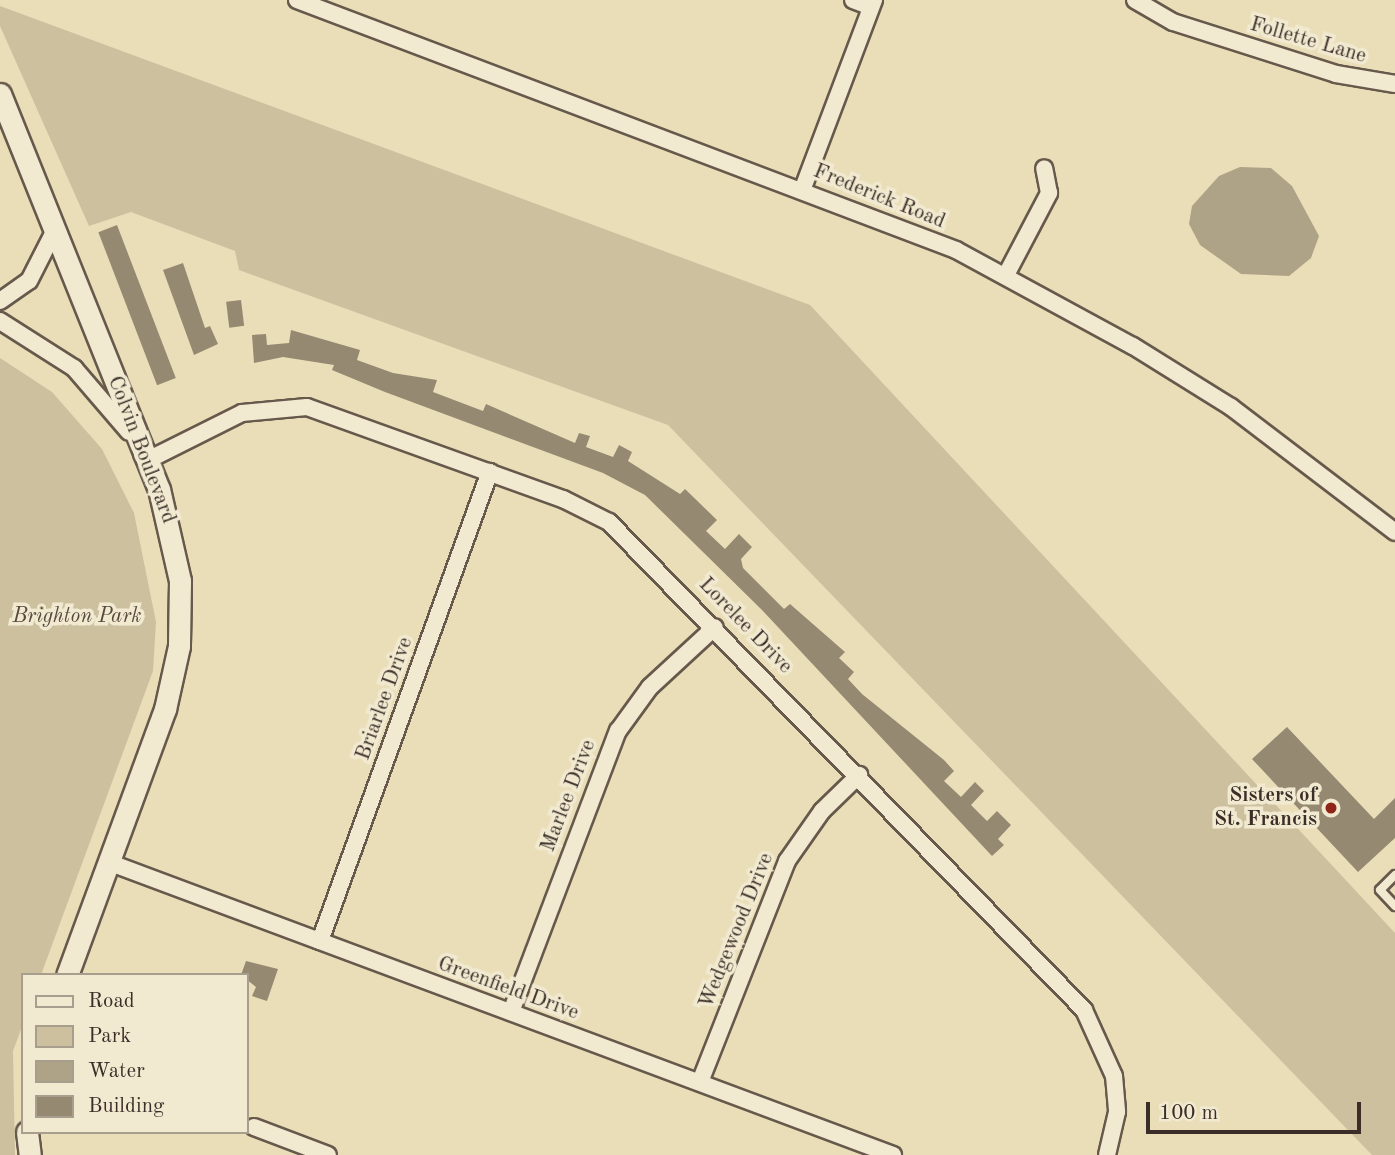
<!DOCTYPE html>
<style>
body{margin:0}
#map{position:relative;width:1395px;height:1155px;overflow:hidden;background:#eadeb8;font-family:"Old Standard TT",serif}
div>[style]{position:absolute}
.green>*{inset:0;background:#ccc09f}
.water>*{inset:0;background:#aea287}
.building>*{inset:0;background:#968972;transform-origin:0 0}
.roads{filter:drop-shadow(2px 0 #67594b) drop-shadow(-2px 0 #67594b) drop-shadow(0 2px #67594b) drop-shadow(0 -2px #67594b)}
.service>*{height:8px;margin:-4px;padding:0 4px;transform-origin:4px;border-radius:4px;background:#f1ead1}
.minor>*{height:16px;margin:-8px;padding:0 8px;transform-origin:8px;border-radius:8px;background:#f1ead1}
.tertiary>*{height:21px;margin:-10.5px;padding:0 10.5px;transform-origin:10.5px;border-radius:10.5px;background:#f1ead1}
.dots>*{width:19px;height:19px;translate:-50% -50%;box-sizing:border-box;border:4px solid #f1ead1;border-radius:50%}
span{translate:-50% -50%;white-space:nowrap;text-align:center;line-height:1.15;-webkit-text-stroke:7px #f1ead1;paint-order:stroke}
.street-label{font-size:21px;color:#3b2d27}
.park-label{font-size:21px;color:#584a3f;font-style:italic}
.poi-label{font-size:21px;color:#3b2d27;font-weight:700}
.right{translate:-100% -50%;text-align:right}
.legend{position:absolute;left:21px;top:973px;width:228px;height:161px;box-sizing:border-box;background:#f1ead1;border:2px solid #a89e8d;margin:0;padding:9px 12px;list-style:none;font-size:21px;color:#3b2d27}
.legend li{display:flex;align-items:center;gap:14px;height:35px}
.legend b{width:35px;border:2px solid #a89e8d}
.scale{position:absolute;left:1146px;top:1102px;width:215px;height:32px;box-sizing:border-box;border:4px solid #3b2d27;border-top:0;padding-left:9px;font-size:21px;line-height:24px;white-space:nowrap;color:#3b2d27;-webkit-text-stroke:5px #f1ead1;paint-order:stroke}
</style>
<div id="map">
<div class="green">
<i style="clip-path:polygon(0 6px,810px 305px,1395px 933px,1395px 1155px,1372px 1155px,668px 425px,239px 270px,235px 251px,131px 212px,89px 226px,0 26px)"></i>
<i style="clip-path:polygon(0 358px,52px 392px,102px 449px,134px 513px,156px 622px,153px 671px,41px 975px,23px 975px,23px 1024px,13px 1051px,15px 1155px,0 1155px)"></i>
</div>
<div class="water">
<i style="clip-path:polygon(1240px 167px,1271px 168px,1292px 186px,1319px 236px,1311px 258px,1289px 276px,1241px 274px,1200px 245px,1189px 224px,1192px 206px,1219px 176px)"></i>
</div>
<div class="building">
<i style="left:117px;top:225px;width:164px;height:20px;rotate:69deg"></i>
<i style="clip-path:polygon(183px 263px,205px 328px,210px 326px,218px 344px,194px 355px,163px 270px)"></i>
<i style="left:241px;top:300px;width:26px;height:15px;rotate:83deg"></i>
<i style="clip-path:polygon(291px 330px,360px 350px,357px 360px,393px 373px,437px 380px,433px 392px,483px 411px,486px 404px,575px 443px,579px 433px,590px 436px,586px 447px,613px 457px,619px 445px,632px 452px,628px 461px,680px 494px,685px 489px,717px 520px,706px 531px,725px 549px,739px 534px,752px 547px,741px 559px,743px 568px,784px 609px,790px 604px,845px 652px,839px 658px,854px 672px,848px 679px,862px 694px,944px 760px,954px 771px,944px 781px,961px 797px,975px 782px,984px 791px,971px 805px,987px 821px,997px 811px,1011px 825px,998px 839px,1004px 845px,992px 856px,762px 610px,645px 495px,603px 473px,385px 392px,332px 370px,334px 365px,283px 357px,254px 363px,252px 335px,266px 334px,267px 345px,289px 343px)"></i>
<i style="clip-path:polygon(1287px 727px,1374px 819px,1395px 798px,1395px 838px,1358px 872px,1252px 759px)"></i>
<i style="clip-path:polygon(246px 961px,278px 969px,267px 1001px,252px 996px,256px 987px,241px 975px)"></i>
</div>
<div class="roads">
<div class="service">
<i style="left:1395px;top:875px;width:21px;rotate:135deg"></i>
<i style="left:1380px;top:890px;width:22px;rotate:47deg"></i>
</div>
<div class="minor">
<i style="left:297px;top:0;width:705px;rotate:20.77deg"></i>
<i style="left:956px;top:250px;width:201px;rotate:28.5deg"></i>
<i style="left:1133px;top:346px;width:115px;rotate:31.9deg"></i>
<i style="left:1231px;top:407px;width:206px;rotate:37.3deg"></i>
<i style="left:853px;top:0;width:19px;rotate:21deg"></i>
<i style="left:1135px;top:0;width:44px;rotate:30.1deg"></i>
<i style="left:1173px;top:22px;width:171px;rotate:17.7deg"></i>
<i style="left:1336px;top:74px;width:60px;rotate:9.6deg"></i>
<i style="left:803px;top:188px;width:201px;rotate:-69.3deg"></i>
<i style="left:1006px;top:275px;width:93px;rotate:-62.3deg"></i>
<i style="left:1049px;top:193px;width:25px;rotate:-101deg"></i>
<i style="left:0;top:301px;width:35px;rotate:-35deg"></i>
<i style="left:29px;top:281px;width:59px;rotate:-63deg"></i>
<i style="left:0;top:321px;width:88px;rotate:32.4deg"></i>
<i style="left:74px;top:368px;width:84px;rotate:49.3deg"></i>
<i style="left:142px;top:454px;width:8px;rotate:60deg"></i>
<i style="left:146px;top:461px;width:107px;rotate:-26.6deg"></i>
<i style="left:242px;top:413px;width:65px;rotate:-5.3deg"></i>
<i style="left:307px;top:407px;width:272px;rotate:19.8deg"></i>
<i style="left:563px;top:499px;width:51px;rotate:26.6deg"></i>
<i style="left:609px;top:522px;width:681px;rotate:45.77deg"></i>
<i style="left:1084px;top:1010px;width:72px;rotate:65.6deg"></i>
<i style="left:1114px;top:1076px;width:36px;rotate:85deg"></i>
<i style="left:1117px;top:1112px;width:44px;rotate:103.1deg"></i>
<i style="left:108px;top:862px;width:838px;rotate:20.47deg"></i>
<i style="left:320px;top:941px;width:499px;rotate:-70.1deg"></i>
<i style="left:511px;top:1012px;width:301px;rotate:-69.2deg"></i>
<i style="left:618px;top:731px;width:54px;rotate:-54deg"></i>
<i style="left:650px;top:687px;width:88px;rotate:-42.7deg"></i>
<i style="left:700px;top:1082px;width:238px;rotate:-68.5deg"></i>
<i style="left:787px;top:861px;width:61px;rotate:-55deg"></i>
<i style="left:822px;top:811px;width:52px;rotate:-44.2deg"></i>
<i style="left:254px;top:1127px;width:79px;rotate:20.7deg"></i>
</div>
<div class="tertiary">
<i style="left:0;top:94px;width:426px;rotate:68.1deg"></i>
<i style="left:159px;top:489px;width:94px;rotate:77.1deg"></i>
<i style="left:180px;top:581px;width:65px;rotate:90.9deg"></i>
<i style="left:179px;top:646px;width:65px;rotate:102.5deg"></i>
<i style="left:165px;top:709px;width:283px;rotate:110.2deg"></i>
<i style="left:27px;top:1132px;width:23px;rotate:83deg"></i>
</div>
</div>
<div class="dots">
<i style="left:1331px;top:808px;background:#8f2418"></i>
</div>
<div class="street-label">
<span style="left:1308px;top:41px;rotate:16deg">Follette Lane</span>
<span style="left:879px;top:197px;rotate:22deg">Frederick Road</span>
<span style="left:141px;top:450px;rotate:69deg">Colvin Boulevard</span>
<span style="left:745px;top:626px;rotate:46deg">Lorelee Drive</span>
<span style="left:385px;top:699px;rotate:-70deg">Briarlee Drive</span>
<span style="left:569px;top:796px;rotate:-69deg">Marlee Drive</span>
<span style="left:737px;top:931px;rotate:-68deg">Wedgewood Drive</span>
<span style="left:508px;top:989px;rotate:20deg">Greenfield Drive</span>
</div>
<div class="park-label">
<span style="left:77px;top:617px">Brighton Park</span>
</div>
<div class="poi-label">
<span class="right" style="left:1317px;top:808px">Sisters of<br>St. Francis</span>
</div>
<ul class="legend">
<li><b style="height:9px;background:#f1ead1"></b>Road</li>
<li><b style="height:19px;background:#ccc09f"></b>Park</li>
<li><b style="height:19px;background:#aea287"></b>Water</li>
<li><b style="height:19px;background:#968972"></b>Building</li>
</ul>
<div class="scale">100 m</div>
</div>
